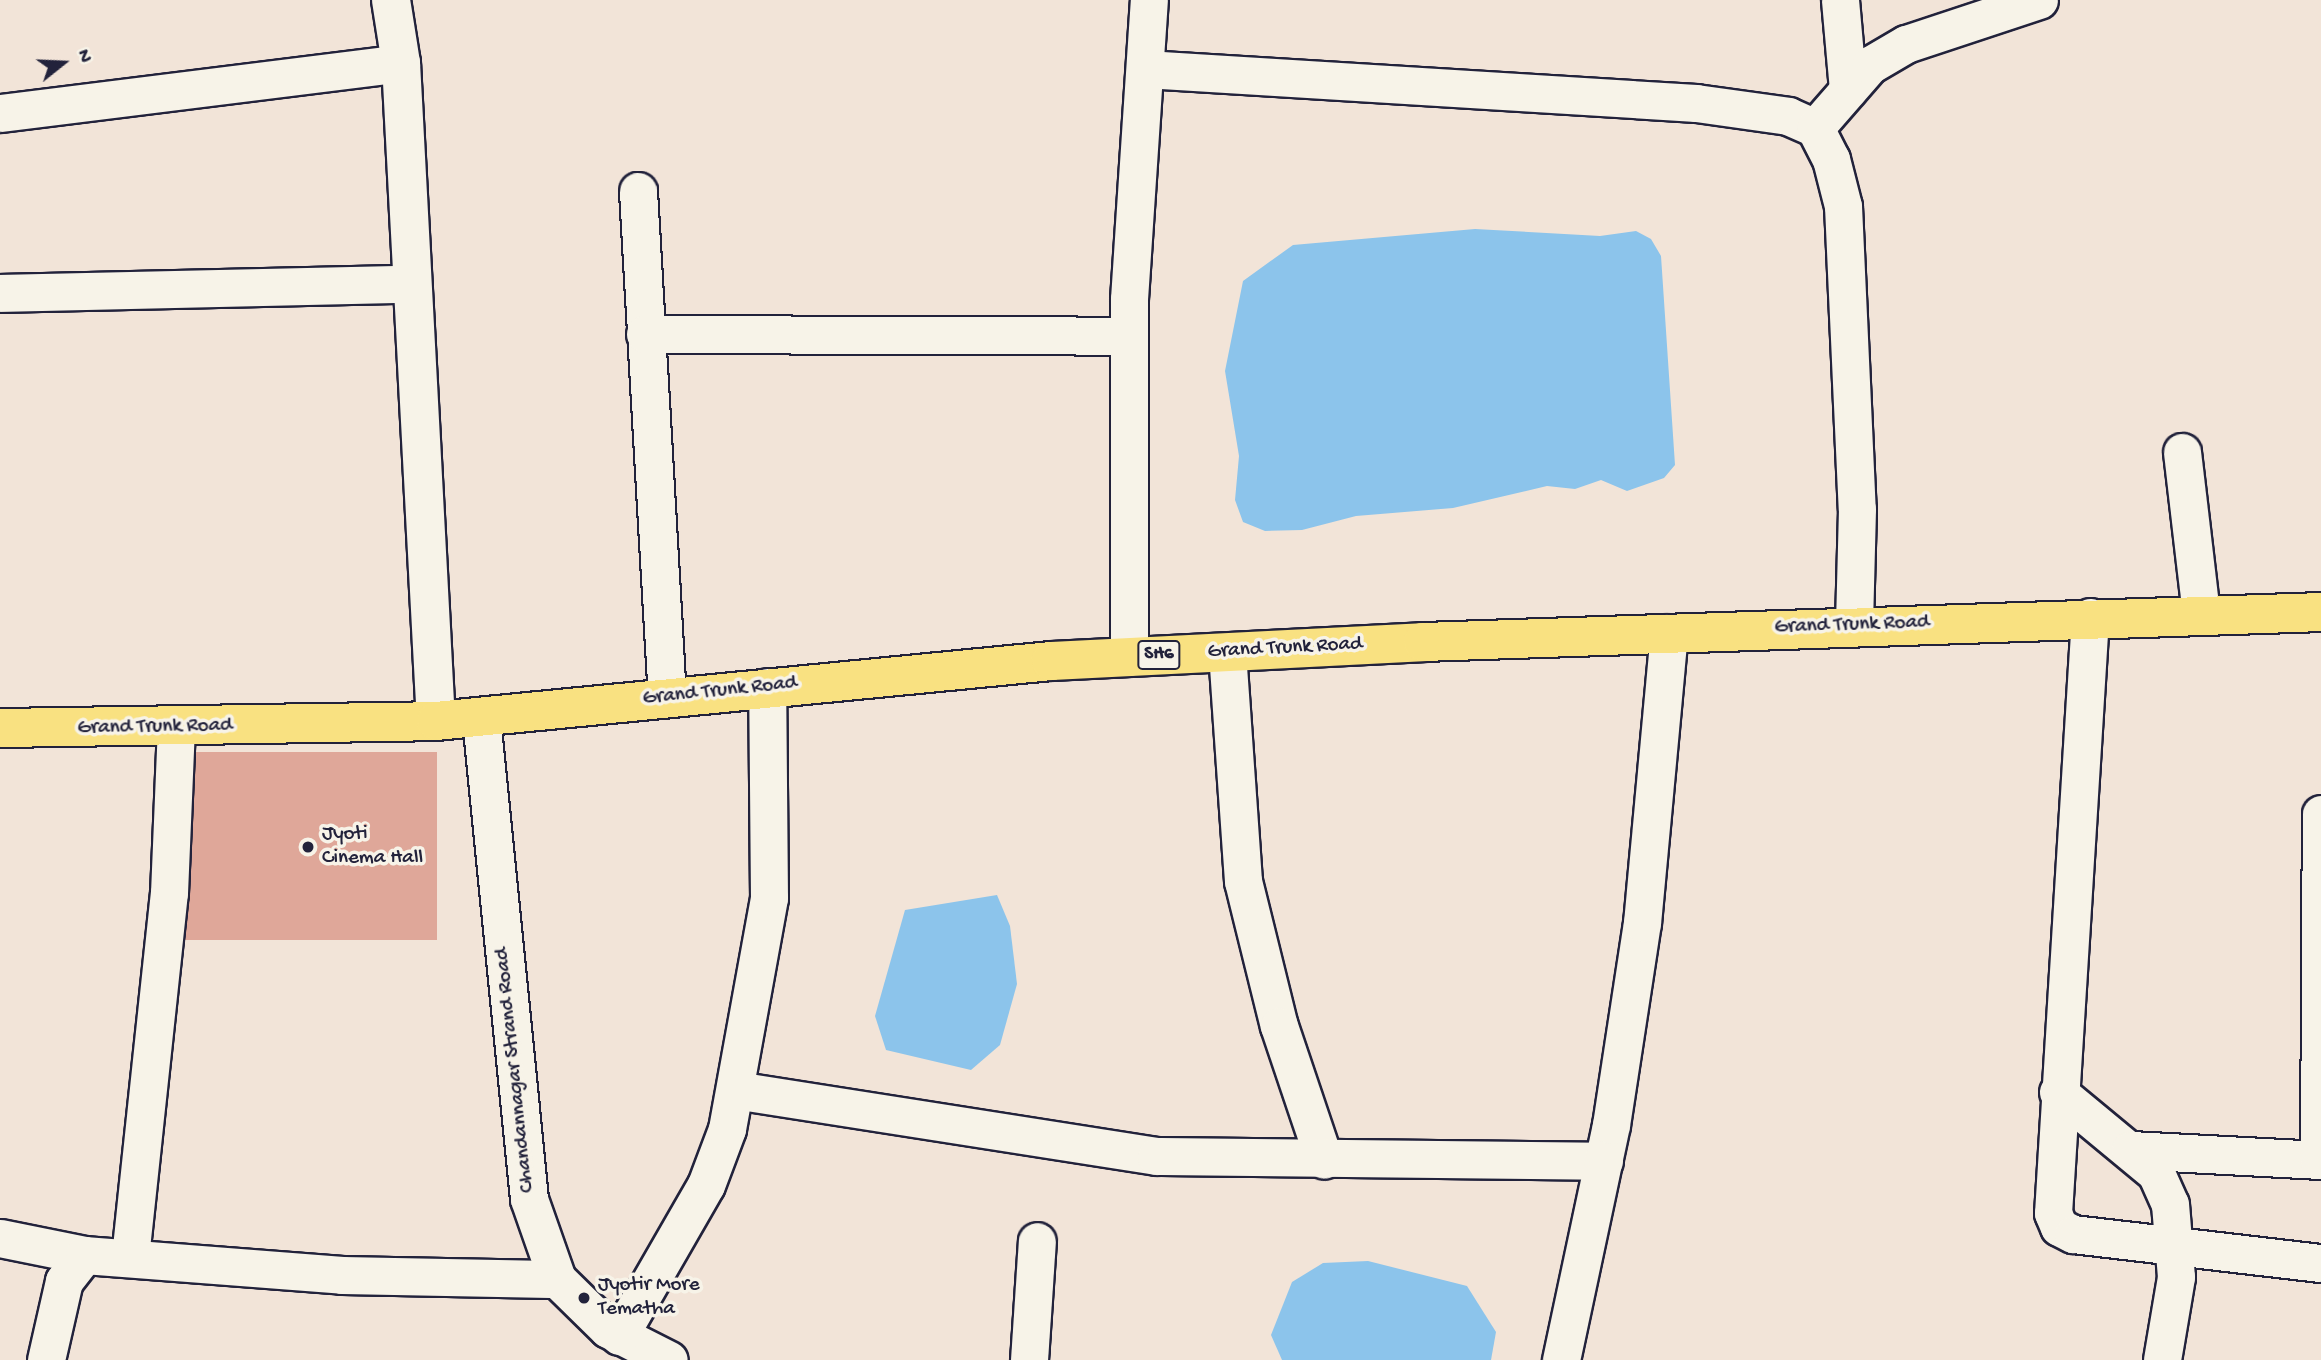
<!DOCTYPE html>
<style>
body{margin:0}
#map{position:relative;width:2321px;height:1360px;overflow:hidden;background:#f2e4d8;font-family:"Gochi Hand",sans-serif}
div>[style]{position:absolute}
.water>*{inset:0;background:#8cc4eb}
.building>*{inset:0;background:#dfa799;transform-origin:0 0}
.roads{filter:drop-shadow(2px 0 #22223b) drop-shadow(-2px 0 #22223b) drop-shadow(0 2px #22223b) drop-shadow(0 -2px #22223b)}
.street>*{height:37px;margin:-18.5px;padding:0 18.5px;transform-origin:18.5px;border-radius:18.5px;background:#f7f3e8}
.secondary>*{height:38px;margin:-19px;padding:0 19px;transform-origin:19px;border-radius:19px;background:#f7f3e8}
.primary>*{height:38px;margin:-19px;padding:0 19px;transform-origin:19px;border-radius:19px;background:#f9e181}
.dots>*{width:19px;height:19px;translate:-50% -50%;box-sizing:border-box;border:4px solid #f7f3e8;border-radius:50%}
span{translate:-50% -50%;white-space:nowrap;text-align:center;line-height:1.15;-webkit-text-stroke:7px #f7f3e8;paint-order:stroke}
.shield-label span{padding:2px 5px;background:#f7f3e8;border:2px solid;border-radius:5px;-webkit-text-stroke-width:0}
.shield-label{font-size:19px;color:#22223b;font-weight:700}
.street-label{font-size:21px;color:#22223b}
.poi-label{font-size:21px;color:#22223b}
.left{translate:0 -50%;text-align:left}
.north{position:absolute;left:28px;top:28px;width:70px;height:70px;-webkit-text-stroke:5px #f7f3e8;paint-order:stroke;rotate:72deg;font-size:19px;font-weight:700;line-height:28px;text-align:center;color:#22223b}
.north::after{content:'';display:block;margin:auto;width:24px;height:32px;background:#22223b;clip-path:polygon(50% 0,100% 100%,50% 72%,0 100%)}
</style>
<div id="map">
<div class="water">
<i style="clip-path:polygon(1475px 229px,1600px 236px,1636px 231px,1651px 239px,1661px 256px,1675px 465px,1664px 478px,1627px 491px,1601px 480px,1575px 489px,1547px 486px,1453px 508px,1356px 516px,1302px 530px,1265px 531px,1243px 522px,1235px 500px,1239px 456px,1225px 371px,1243px 281px,1293px 245px)"></i>
<i style="clip-path:polygon(997px 895px,1010px 926px,1017px 984px,1000px 1045px,971px 1070px,886px 1050px,875px 1016px,905px 910px)"></i>
<i style="clip-path:polygon(1368px 1261px,1467px 1286px,1496px 1332px,1491px 1360px,1282px 1360px,1271px 1335px,1292px 1282px,1323px 1263px)"></i>
</div>
<div class="building">
<i style="left:180px;top:752px;width:257px;height:188px"></i>
</div>
<div class="roads">
<div class="street">
<i style="left:1840px;top:0;width:90px;rotate:84.9deg"></i>
<i style="left:1145px;top:69px;width:552px;rotate:3.53deg"></i>
<i style="left:1696px;top:103px;width:93px;rotate:8deg"></i>
<i style="left:1788px;top:116px;width:30px;rotate:24deg"></i>
<i style="left:1815px;top:128px;width:35px;rotate:63deg"></i>
<i style="left:1831px;top:159px;width:49px;rotate:75.7deg"></i>
<i style="left:1843px;top:206px;width:303px;rotate:87.4deg"></i>
<i style="left:1857px;top:509px;width:117px;rotate:91.5deg"></i>
<i style="left:0;top:113px;width:404px;rotate:-7.1deg"></i>
<i style="left:1815px;top:128px;width:84px;rotate:-48.9deg"></i>
<i style="left:1870px;top:65px;width:42px;rotate:-30.3deg"></i>
<i style="left:1906px;top:44px;width:140px;rotate:-18.3deg"></i>
<i style="left:638px;top:191px;width:508px;rotate:86.73deg"></i>
<i style="left:0;top:293px;width:410px;rotate:-1.3deg"></i>
<i style="left:645px;top:334px;width:484px;rotate:0.2deg"></i>
<i style="left:2182px;top:452px;width:163px;rotate:83.3deg"></i>
<i style="left:2090px;top:617px;width:597px;rotate:93.55deg"></i>
<i style="left:2053px;top:1213px;width:15px;rotate:67deg"></i>
<i style="left:2059px;top:1227px;width:16px;rotate:27deg"></i>
<i style="left:2073px;top:1234px;width:250px;rotate:6.7deg"></i>
<i style="left:1227px;top:652px;width:230px;rotate:86deg"></i>
<i style="left:1243px;top:881px;width:149px;rotate:76.1deg"></i>
<i style="left:1279px;top:1026px;width:141px;rotate:71.4deg"></i>
<i style="left:1129px;top:657px;width:358px;rotate:-90deg"></i>
<i style="left:1129px;top:299px;width:300px;rotate:-86.2deg"></i>
<i style="left:481px;top:718px;width:483px;rotate:84.3deg"></i>
<i style="left:529px;top:1199px;width:85px;rotate:70.7deg"></i>
<i style="left:557px;top:1279px;width:71px;rotate:44.4deg"></i>
<i style="left:608px;top:1329px;width:68px;rotate:26.9deg"></i>
<i style="left:735px;top:1090px;width:426px;rotate:8.9deg"></i>
<i style="left:1156px;top:1156px;width:448px;rotate:0.6deg"></i>
<i style="left:2058px;top:1092px;width:127px;rotate:39.6deg"></i>
<i style="left:2156px;top:1173px;width:34px;rotate:66deg"></i>
<i style="left:2170px;top:1204px;width:73px;rotate:85.3deg"></i>
<i style="left:2176px;top:1277px;width:84px;rotate:99.6deg"></i>
<i style="left:2130px;top:1150px;width:191px;rotate:3deg"></i>
<i style="left:2319px;top:1160px;width:346px;rotate:-89.7deg"></i>
<i style="left:0;top:1238px;width:86px;rotate:11.4deg"></i>
<i style="left:130px;top:1257px;width:366px;rotate:-83.9deg"></i>
<i style="left:169px;top:893px;width:165px;rotate:-87.6deg"></i>
<i style="left:619px;top:1336px;width:174px;rotate:-60.1deg"></i>
<i style="left:706px;top:1185px;width:60px;rotate:-69.4deg"></i>
<i style="left:727px;top:1129px;width:235px;rotate:-79.7deg"></i>
<i style="left:769px;top:898px;width:211px;rotate:-90.5deg"></i>
<i style="left:46px;top:1360px;width:81px;rotate:-77.2deg"></i>
<i style="left:64px;top:1281px;width:33px;rotate:-52deg"></i>
<i style="left:84px;top:1255px;width:259px;rotate:4.4deg"></i>
<i style="left:342px;top:1275px;width:215px;rotate:1.1deg"></i>
<i style="left:1029px;top:1360px;width:119px;rotate:-86.2deg"></i>
<i style="left:1561px;top:1360px;width:240px;rotate:-78deg"></i>
<i style="left:1611px;top:1125px;width:204px;rotate:-81.3deg"></i>
<i style="left:1642px;top:923px;width:291px;rotate:-84.7deg"></i>
</div>
<div class="secondary">
<i style="left:391px;top:0;width:64px;rotate:81deg"></i>
<i style="left:401px;top:63px;width:659px;rotate:86.96deg"></i>
</div>
<div class="primary">
<i style="left:0;top:728px;width:436px;rotate:-0.9deg"></i>
<i style="left:436px;top:721px;width:618px;rotate:-5.57deg"></i>
<i style="left:1051px;top:661px;width:372px;rotate:-2.9deg"></i>
<i style="left:1423px;top:642px;width:899px;rotate:-1.91deg"></i>
</div>
</div>
<div class="dots">
<i style="left:308px;top:847px;background:#22223b"></i>
<i style="left:584px;top:1298px;background:#22223b"></i>
</div>
<div class="shield-label">
<span style="left:1159px;top:655px">SH6</span>
</div>
<div class="street-label">
<span style="left:1852px;top:626px;rotate:-2deg">Grand Trunk Road</span>
<span style="left:1285px;top:649px;rotate:-3deg">Grand Trunk Road</span>
<span style="left:720px;top:692px;rotate:-6deg">Grand Trunk Road</span>
<span style="left:155px;top:728px;rotate:-1deg">Grand Trunk Road</span>
<span style="left:516px;top:1070px;rotate:-96deg">Chandannagar Strand Road</span>
</div>
<div class="poi-label">
<span class="left" style="left:322px;top:847px">Jyoti<br>Cinema Hall</span>
<span class="left" style="left:598px;top:1298px">Jyotir More<br>Tematha</span>
</div>
<div class="north">N</div>
</div>
